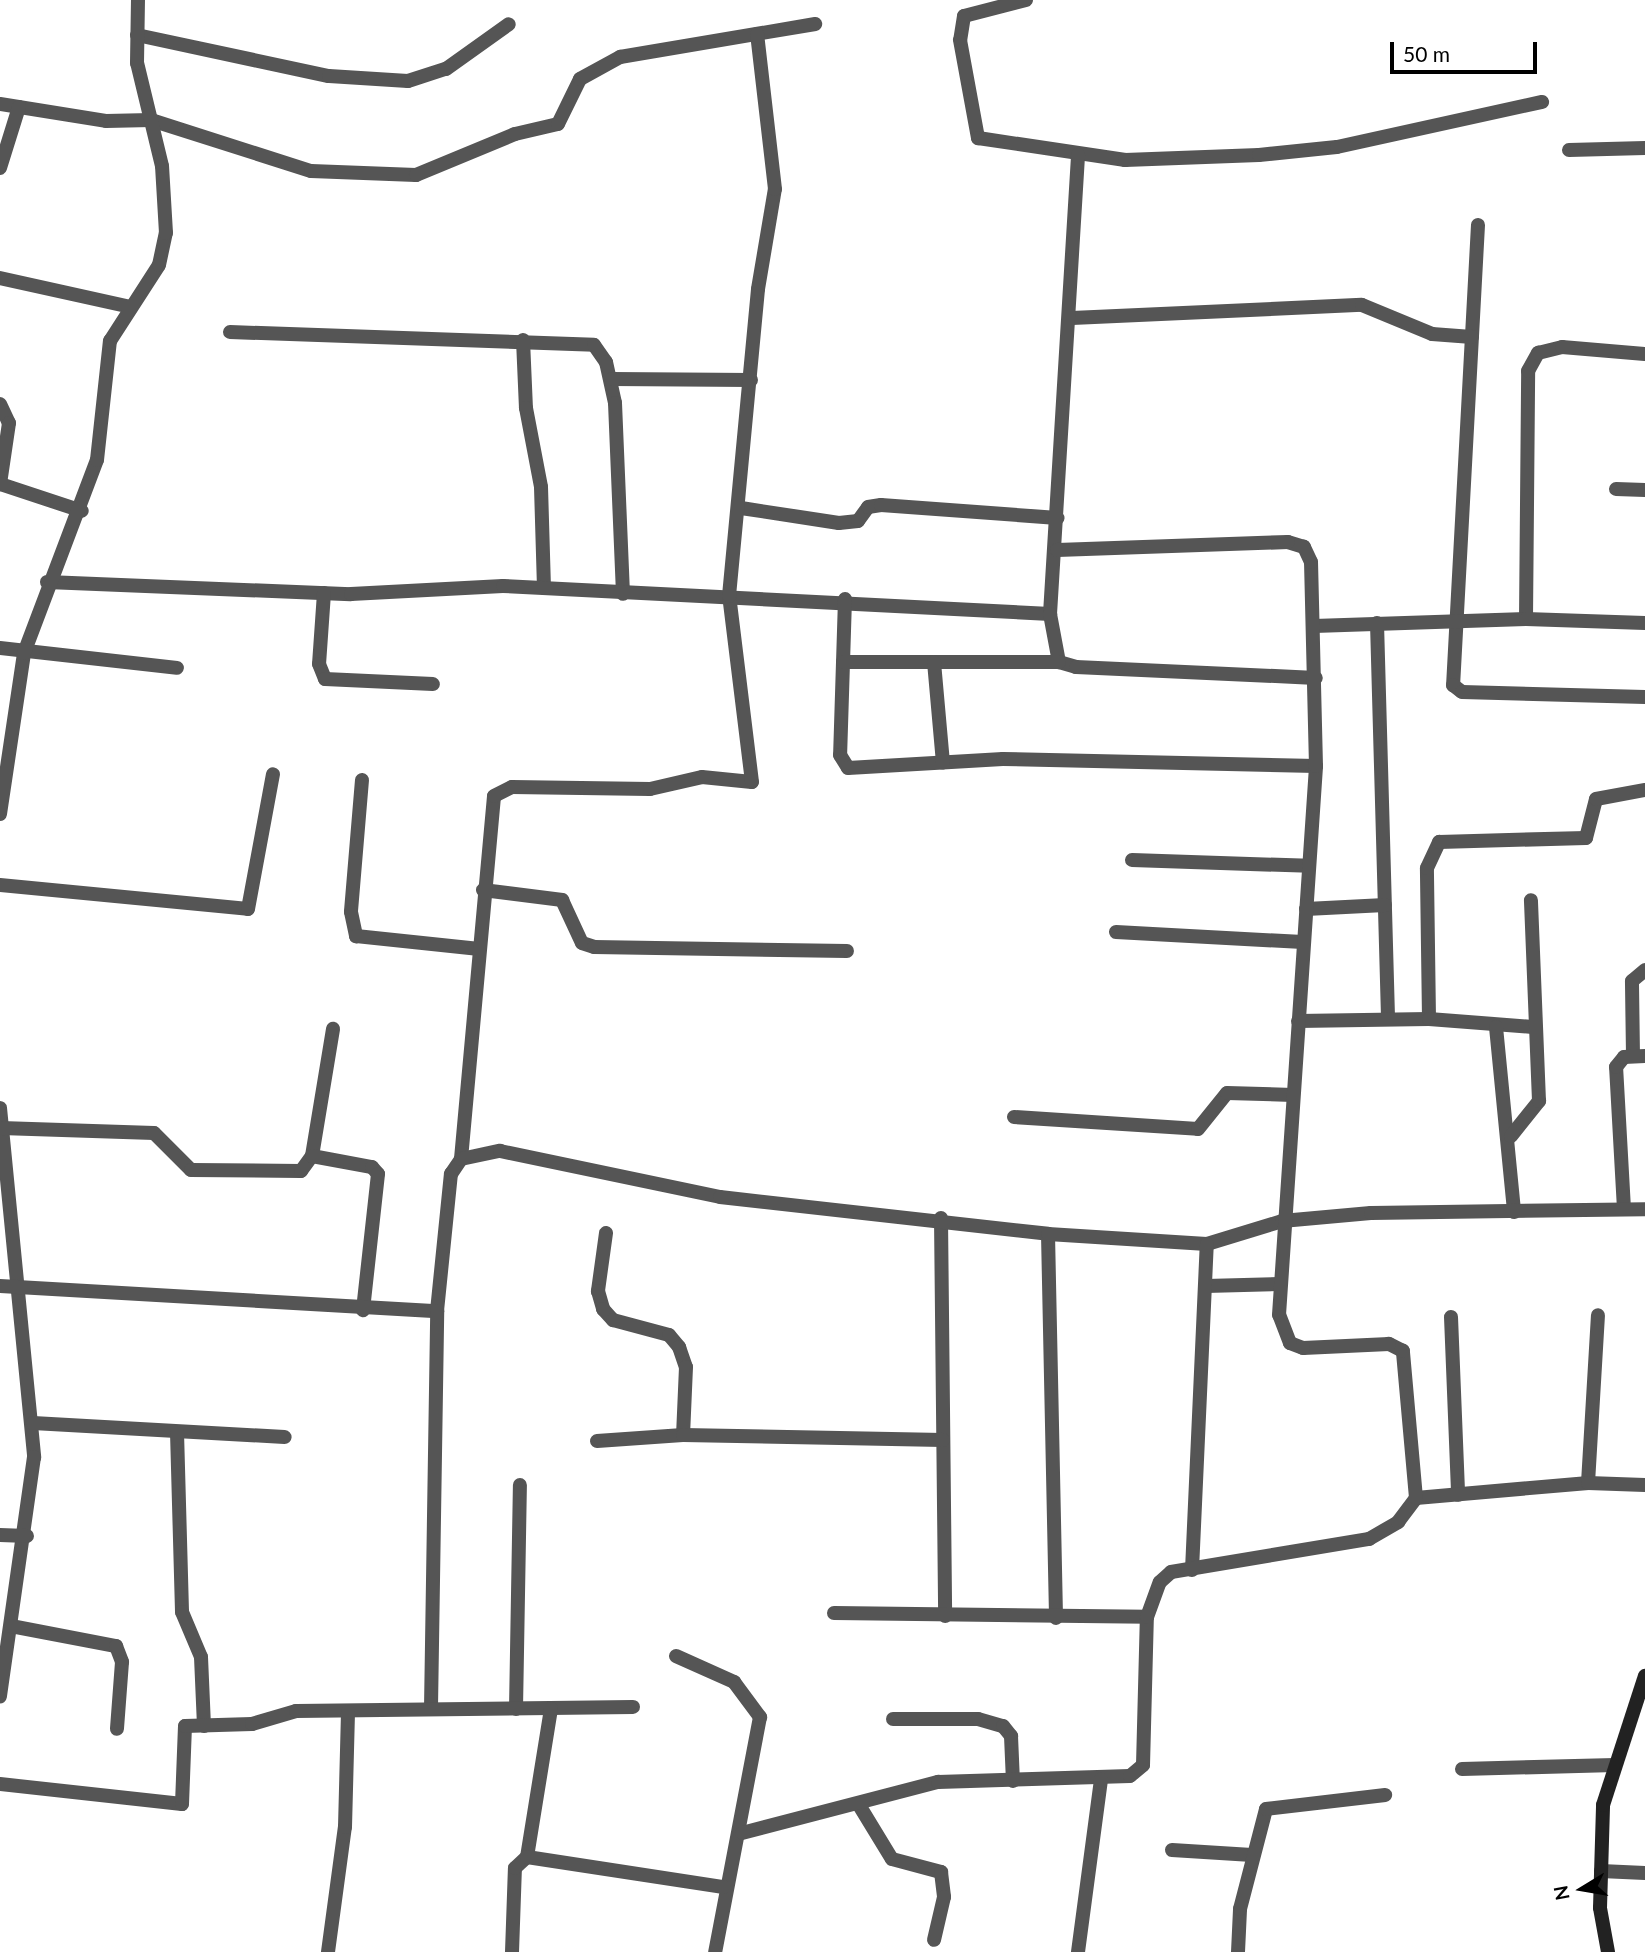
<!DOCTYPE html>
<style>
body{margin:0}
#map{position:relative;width:1645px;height:1952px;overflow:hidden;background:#fff;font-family:Lato,sans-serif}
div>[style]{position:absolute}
.minor>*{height:14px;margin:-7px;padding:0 7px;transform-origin:7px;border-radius:7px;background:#555}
.secondary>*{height:14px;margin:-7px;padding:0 7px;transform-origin:7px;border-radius:7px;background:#222}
span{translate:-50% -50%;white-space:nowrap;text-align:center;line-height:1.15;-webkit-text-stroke:5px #fff;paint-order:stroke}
.north{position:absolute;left:1547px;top:1854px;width:70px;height:70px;-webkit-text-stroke:5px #fff;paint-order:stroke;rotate:259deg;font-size:19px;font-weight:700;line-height:28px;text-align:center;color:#000}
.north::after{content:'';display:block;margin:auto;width:24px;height:32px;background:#000;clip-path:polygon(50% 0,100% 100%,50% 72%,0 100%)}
.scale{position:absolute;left:1390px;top:42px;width:147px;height:32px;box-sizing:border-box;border:4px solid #000;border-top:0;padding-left:9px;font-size:21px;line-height:24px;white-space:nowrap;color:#000;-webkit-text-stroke:5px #fff;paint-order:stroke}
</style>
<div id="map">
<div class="minor">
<i style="left:1026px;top:0;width:64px;rotate:165.5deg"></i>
<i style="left:964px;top:16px;width:24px;rotate:99deg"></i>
<i style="left:960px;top:40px;width:100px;rotate:79.6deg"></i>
<i style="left:978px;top:138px;width:149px;rotate:8.5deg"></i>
<i style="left:1125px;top:160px;width:134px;rotate:-2.1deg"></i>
<i style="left:1259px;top:155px;width:78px;rotate:-5.9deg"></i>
<i style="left:1337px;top:147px;width:210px;rotate:-12.4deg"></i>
<i style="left:137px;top:35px;width:196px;rotate:12.1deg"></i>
<i style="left:329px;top:76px;width:79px;rotate:3.6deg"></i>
<i style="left:408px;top:81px;width:40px;rotate:-18deg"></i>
<i style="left:446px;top:69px;width:77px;rotate:-35.5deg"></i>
<i style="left:0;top:104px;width:107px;rotate:9.1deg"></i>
<i style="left:106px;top:121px;width:45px;rotate:-1.3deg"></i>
<i style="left:151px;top:120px;width:168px;rotate:17.7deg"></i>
<i style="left:311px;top:171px;width:105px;rotate:2.2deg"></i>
<i style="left:416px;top:175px;width:107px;rotate:-22.5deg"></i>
<i style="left:515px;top:134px;width:44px;rotate:-13.1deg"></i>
<i style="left:558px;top:124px;width:50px;rotate:-63.9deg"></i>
<i style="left:580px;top:79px;width:46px;rotate:-28.8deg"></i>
<i style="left:620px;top:57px;width:198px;rotate:-9.6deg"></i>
<i style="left:1569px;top:150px;width:76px;rotate:-1.5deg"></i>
<i style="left:0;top:168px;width:64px;rotate:-72.7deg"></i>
<i style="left:1478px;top:225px;width:461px;rotate:93.1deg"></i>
<i style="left:1453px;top:685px;width:11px;rotate:38deg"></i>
<i style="left:1462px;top:692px;width:183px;rotate:1.6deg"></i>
<i style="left:0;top:278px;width:134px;rotate:12.5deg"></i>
<i style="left:1072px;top:318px;width:290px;rotate:-2.6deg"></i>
<i style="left:1362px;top:305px;width:76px;rotate:22.5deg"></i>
<i style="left:1432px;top:334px;width:40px;rotate:4.3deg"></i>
<i style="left:230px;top:332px;width:364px;rotate:2deg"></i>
<i style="left:594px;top:345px;width:21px;rotate:55deg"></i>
<i style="left:606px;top:362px;width:42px;rotate:77.6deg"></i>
<i style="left:615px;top:403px;width:191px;rotate:87.6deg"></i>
<i style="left:523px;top:340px;width:68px;rotate:87.5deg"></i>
<i style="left:526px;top:408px;width:80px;rotate:79.2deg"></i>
<i style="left:541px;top:487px;width:101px;rotate:88.3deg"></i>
<i style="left:612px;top:379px;width:139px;rotate:0.4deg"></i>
<i style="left:0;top:404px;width:21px;rotate:65deg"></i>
<i style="left:9px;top:423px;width:62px;rotate:98.4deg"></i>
<i style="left:0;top:484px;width:86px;rotate:18.2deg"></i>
<i style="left:1616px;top:489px;width:29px;rotate:2deg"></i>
<i style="left:741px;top:508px;width:99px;rotate:8.7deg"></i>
<i style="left:839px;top:523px;width:19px;rotate:-6deg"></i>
<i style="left:858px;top:521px;width:17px;rotate:-54deg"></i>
<i style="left:868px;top:507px;width:13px;rotate:-9deg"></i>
<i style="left:881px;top:505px;width:177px;rotate:4.2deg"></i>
<i style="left:47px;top:582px;width:304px;rotate:2.3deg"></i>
<i style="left:351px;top:594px;width:152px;rotate:-3deg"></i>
<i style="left:503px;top:586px;width:548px;rotate:2.93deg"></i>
<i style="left:1050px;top:614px;width:460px;rotate:-86.5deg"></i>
<i style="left:324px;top:593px;width:71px;rotate:94deg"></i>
<i style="left:319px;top:664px;width:16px;rotate:68deg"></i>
<i style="left:325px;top:679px;width:108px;rotate:2.7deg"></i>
<i style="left:845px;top:599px;width:156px;rotate:91.8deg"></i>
<i style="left:840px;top:755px;width:15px;rotate:58deg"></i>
<i style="left:848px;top:768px;width:155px;rotate:-3.3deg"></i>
<i style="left:1003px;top:759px;width:313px;rotate:1.3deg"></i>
<i style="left:1050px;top:614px;width:49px;rotate:79.4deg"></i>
<i style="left:1059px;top:662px;width:18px;rotate:16deg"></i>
<i style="left:1076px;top:667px;width:240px;rotate:2.6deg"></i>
<i style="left:1526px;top:619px;width:248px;rotate:-89.5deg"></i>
<i style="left:1528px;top:371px;width:21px;rotate:-61deg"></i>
<i style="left:1538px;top:353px;width:25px;rotate:-14deg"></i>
<i style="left:1562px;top:347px;width:83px;rotate:4.8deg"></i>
<i style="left:1377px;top:623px;width:396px;rotate:88.4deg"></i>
<i style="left:1314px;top:626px;width:212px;rotate:-1.9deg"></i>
<i style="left:1526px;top:619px;width:119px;rotate:1.9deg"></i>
<i style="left:0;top:648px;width:178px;rotate:6.4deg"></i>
<i style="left:843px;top:662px;width:216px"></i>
<i style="left:934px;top:662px;width:101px;rotate:84.9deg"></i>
<i style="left:362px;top:780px;width:132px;rotate:94.8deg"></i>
<i style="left:351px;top:912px;width:25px;rotate:78deg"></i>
<i style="left:356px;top:936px;width:124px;rotate:6deg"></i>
<i style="left:0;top:814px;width:163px;rotate:-81.5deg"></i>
<i style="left:24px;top:653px;width:206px;rotate:-69.3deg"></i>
<i style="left:97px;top:460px;width:120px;rotate:-83.8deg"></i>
<i style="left:110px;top:341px;width:90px;rotate:-57.2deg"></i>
<i style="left:159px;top:265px;width:33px;rotate:-78deg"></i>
<i style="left:166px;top:233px;width:67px;rotate:-93.4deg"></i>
<i style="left:162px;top:166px;width:106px;rotate:-103.6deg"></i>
<i style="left:137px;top:63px;width:63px;rotate:-89.1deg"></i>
<i style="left:1132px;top:860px;width:177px;rotate:1.9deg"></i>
<i style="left:0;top:885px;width:249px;rotate:5.5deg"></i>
<i style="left:248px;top:909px;width:137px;rotate:-79.5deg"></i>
<i style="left:483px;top:890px;width:80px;rotate:7.2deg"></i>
<i style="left:562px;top:900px;width:47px;rotate:65.1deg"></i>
<i style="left:582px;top:943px;width:13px;rotate:18deg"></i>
<i style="left:594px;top:947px;width:253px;rotate:0.9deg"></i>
<i style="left:1306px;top:909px;width:79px;rotate:-2.9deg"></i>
<i style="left:1116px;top:932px;width:187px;rotate:3.1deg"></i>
<i style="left:1429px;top:1019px;width:151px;rotate:-90.8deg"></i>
<i style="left:1427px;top:868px;width:29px;rotate:-65deg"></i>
<i style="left:1439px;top:842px;width:147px;rotate:-1.6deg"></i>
<i style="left:1586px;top:838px;width:40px;rotate:-75.6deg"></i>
<i style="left:1596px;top:799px;width:50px;rotate:-10.4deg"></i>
<i style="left:1298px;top:1021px;width:131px;rotate:-0.9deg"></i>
<i style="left:1429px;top:1019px;width:104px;rotate:4.4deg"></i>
<i style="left:1496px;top:1027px;width:186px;rotate:84.4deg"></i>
<i style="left:1633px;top:1056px;width:75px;rotate:-90.8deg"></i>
<i style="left:1632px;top:981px;width:17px;rotate:-40deg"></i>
<i style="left:0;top:1108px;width:351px;rotate:84.4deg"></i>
<i style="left:34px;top:1457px;width:242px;rotate:98.1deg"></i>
<i style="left:1014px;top:1117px;width:184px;rotate:3.7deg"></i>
<i style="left:1198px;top:1129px;width:46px;rotate:-51.1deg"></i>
<i style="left:1227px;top:1093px;width:66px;rotate:1.7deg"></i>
<i style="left:1px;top:1128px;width:153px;rotate:1.9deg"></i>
<i style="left:154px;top:1133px;width:52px;rotate:45deg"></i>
<i style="left:191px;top:1170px;width:110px;rotate:0.5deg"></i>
<i style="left:301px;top:1171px;width:19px;rotate:-54deg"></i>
<i style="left:312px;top:1156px;width:129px;rotate:-80.6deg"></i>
<i style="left:1511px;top:1136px;width:45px;rotate:-51.3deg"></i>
<i style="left:1539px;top:1101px;width:201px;rotate:-92.3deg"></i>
<i style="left:312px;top:1156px;width:61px;rotate:10.4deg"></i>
<i style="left:372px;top:1167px;width:9px;rotate:49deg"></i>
<i style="left:378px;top:1174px;width:137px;rotate:96.3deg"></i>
<i style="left:461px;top:1159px;width:364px;rotate:-84.8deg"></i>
<i style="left:494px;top:796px;width:20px;rotate:-27deg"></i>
<i style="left:512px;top:787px;width:138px;rotate:0.8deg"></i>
<i style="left:650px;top:789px;width:53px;rotate:-13deg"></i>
<i style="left:702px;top:777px;width:50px;rotate:5.7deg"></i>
<i style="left:752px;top:782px;width:187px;rotate:-97deg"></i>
<i style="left:729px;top:596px;width:308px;rotate:-84.6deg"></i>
<i style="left:758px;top:289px;width:101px;rotate:-80.4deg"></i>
<i style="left:775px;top:189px;width:156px;rotate:-96.6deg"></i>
<i style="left:1624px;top:1209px;width:142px;rotate:-93.2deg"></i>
<i style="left:1616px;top:1067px;width:13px;rotate:-51deg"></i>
<i style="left:1624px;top:1057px;width:21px;rotate:-3deg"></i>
<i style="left:941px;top:1218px;width:398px;rotate:89.4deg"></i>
<i style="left:606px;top:1233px;width:59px;rotate:97.9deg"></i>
<i style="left:598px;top:1291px;width:19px;rotate:74deg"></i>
<i style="left:603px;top:1309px;width:15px;rotate:48deg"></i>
<i style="left:613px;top:1320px;width:58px;rotate:15deg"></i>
<i style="left:669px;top:1335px;width:16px;rotate:50deg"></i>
<i style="left:679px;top:1347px;width:21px;rotate:71deg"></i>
<i style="left:686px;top:1367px;width:68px;rotate:92.5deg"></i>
<i style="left:1048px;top:1234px;width:384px;rotate:88.8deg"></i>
<i style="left:0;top:1286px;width:438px;rotate:3.3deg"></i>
<i style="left:437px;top:1311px;width:138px;rotate:-84.2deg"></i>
<i style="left:451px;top:1174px;width:18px;rotate:-56deg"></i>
<i style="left:461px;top:1159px;width:40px;rotate:-12deg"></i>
<i style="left:500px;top:1151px;width:225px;rotate:11.8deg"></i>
<i style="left:720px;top:1197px;width:330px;rotate:6.4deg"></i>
<i style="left:1048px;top:1234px;width:159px;rotate:3.6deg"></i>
<i style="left:1207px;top:1244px;width:78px;rotate:-17deg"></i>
<i style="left:1282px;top:1221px;width:89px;rotate:-5.1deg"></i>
<i style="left:1371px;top:1213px;width:274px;rotate:-0.8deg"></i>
<i style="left:1206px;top:1286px;width:74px;rotate:-1.5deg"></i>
<i style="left:1451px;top:1317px;width:178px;rotate:87.7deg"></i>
<i style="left:33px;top:1423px;width:252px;rotate:3.2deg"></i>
<i style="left:177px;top:1432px;width:180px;rotate:88.4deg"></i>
<i style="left:182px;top:1612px;width:49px;rotate:67.1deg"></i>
<i style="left:201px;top:1657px;width:69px;rotate:87.5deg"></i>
<i style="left:597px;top:1441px;width:86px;rotate:-4deg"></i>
<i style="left:683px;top:1435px;width:260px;rotate:1.1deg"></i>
<i style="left:1588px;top:1483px;width:168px;rotate:-86.6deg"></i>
<i style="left:1416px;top:1498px;width:173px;rotate:-5deg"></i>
<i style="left:1588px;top:1483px;width:57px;rotate:2deg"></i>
<i style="left:0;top:1535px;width:27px;rotate:2deg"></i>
<i style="left:1192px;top:1570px;width:326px;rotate:-87.4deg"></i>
<i style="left:834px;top:1613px;width:313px;rotate:0.7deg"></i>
<i style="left:11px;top:1626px;width:107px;rotate:10.8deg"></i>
<i style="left:116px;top:1646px;width:17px;rotate:69deg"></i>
<i style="left:122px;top:1662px;width:67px;rotate:94.3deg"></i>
<i style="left:676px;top:1656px;width:64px;rotate:24.1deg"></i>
<i style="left:734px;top:1682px;width:44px;rotate:53.4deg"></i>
<i style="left:760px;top:1717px;width:239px;rotate:100.8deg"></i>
<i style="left:431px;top:1708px;width:397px;rotate:-89.1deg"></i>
<i style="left:516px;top:1709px;width:224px;rotate:-89deg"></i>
<i style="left:893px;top:1719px;width:85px"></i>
<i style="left:978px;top:1719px;width:26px;rotate:16deg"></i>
<i style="left:1003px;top:1726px;width:13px;rotate:51deg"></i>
<i style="left:1011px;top:1736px;width:45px;rotate:87.5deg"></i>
<i style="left:1462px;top:1769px;width:153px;rotate:-1.5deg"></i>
<i style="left:0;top:1784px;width:183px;rotate:6.3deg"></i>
<i style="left:182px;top:1804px;width:78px;rotate:-87.8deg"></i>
<i style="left:185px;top:1726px;width:67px;rotate:-1.7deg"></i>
<i style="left:252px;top:1724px;width:46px;rotate:-16.5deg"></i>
<i style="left:296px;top:1711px;width:337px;rotate:-0.7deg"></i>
<i style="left:859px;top:1805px;width:63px;rotate:58.6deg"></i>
<i style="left:892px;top:1859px;width:51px;rotate:14.9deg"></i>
<i style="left:941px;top:1872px;width:25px;rotate:83deg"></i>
<i style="left:944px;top:1897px;width:44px;rotate:103.1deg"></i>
<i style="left:742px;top:1833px;width:203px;rotate:-14.6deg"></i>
<i style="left:938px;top:1782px;width:192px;rotate:-1.8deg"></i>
<i style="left:1130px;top:1776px;width:17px;rotate:-40deg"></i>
<i style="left:1143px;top:1765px;width:148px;rotate:-88.5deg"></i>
<i style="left:1147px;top:1617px;width:37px;rotate:-70deg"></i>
<i style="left:1160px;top:1582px;width:15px;rotate:-42deg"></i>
<i style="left:1171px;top:1572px;width:201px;rotate:-9.5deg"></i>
<i style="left:1369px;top:1539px;width:34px;rotate:-30deg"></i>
<i style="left:1398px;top:1522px;width:30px;rotate:-53deg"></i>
<i style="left:1416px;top:1498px;width:148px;rotate:-95.1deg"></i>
<i style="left:1403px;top:1351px;width:16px;rotate:-153deg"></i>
<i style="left:1389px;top:1344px;width:86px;rotate:177.3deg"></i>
<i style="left:1303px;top:1348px;width:14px;rotate:-159deg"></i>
<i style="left:1290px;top:1343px;width:30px;rotate:-111deg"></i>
<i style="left:1279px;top:1315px;width:550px;rotate:-86.14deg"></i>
<i style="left:1316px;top:766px;width:204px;rotate:-91.4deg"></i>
<i style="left:1311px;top:562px;width:17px;rotate:-115deg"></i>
<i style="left:1304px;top:547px;width:17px;rotate:-163deg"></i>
<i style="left:1288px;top:542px;width:231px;rotate:178deg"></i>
<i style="left:1172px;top:1850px;width:80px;rotate:3.6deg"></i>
<i style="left:527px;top:1857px;width:150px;rotate:-80.8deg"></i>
<i style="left:1601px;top:1871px;width:44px;rotate:2.6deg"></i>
<i style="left:328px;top:1952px;width:126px;rotate:-82.3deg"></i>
<i style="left:345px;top:1827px;width:115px;rotate:-88.5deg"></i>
<i style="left:512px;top:1952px;width:84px;rotate:-88deg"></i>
<i style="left:515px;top:1868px;width:16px;rotate:-43deg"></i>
<i style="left:527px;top:1857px;width:199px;rotate:8.7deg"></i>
<i style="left:1078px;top:1952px;width:174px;rotate:-82.4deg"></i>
<i style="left:1238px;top:1952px;width:43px;rotate:-87.3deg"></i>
<i style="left:1240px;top:1909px;width:103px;rotate:-75.4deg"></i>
<i style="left:1266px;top:1809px;width:120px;rotate:-6.7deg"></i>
</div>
<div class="secondary">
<i style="left:1608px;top:1952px;width:45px;rotate:-100.3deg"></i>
<i style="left:1600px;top:1908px;width:103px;rotate:-88.3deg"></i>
<i style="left:1603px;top:1805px;width:136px;rotate:-72deg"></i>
</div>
<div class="north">N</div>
<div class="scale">50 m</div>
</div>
